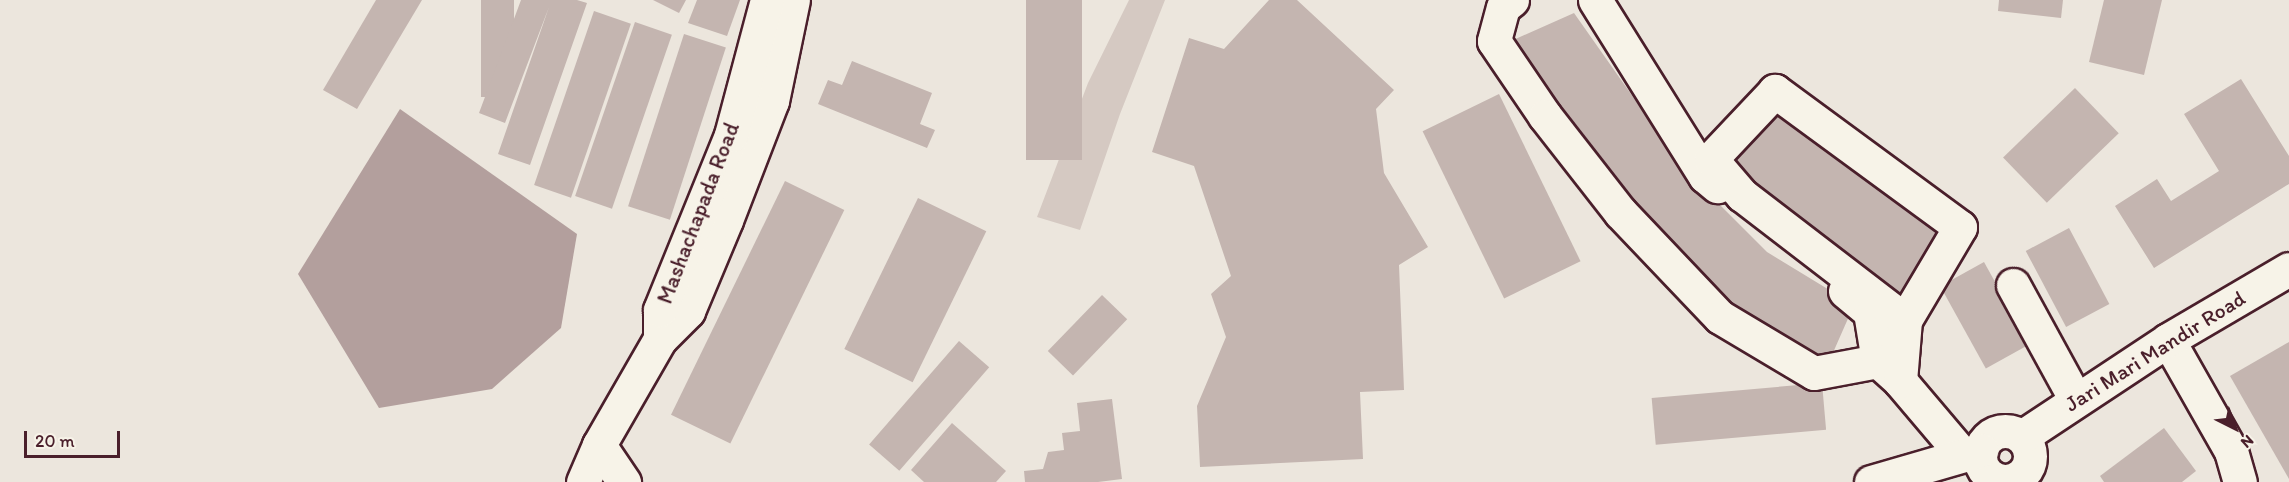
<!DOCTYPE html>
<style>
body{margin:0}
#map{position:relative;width:2289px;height:482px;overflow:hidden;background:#ece6dd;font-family:Itim,sans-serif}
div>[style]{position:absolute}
.green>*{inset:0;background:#d5c9c2}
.water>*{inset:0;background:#b39f9d}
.building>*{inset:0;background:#c4b5b0;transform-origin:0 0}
.roads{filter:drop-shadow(2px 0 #4a1f2b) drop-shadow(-2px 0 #4a1f2b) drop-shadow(0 2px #4a1f2b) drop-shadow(0 -2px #4a1f2b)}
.street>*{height:33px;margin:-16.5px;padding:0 16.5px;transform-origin:16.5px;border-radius:16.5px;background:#f7f3e8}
.street>.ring{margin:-16.5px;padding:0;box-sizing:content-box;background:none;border:33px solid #f7f3e8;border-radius:50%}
span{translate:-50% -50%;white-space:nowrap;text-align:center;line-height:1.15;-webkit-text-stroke:6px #f7f3e8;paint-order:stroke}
.street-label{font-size:22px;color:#4a1f2b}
.north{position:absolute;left:2205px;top:398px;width:60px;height:60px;-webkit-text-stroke:4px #f7f3e8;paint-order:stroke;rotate:138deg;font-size:16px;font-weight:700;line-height:24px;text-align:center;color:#4a1f2b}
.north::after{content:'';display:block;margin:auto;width:21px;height:27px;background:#4a1f2b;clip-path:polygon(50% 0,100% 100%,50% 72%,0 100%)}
.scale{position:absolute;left:24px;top:431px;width:96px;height:27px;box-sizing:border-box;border:3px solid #4a1f2b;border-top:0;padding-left:8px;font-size:18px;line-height:21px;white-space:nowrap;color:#4a1f2b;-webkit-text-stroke:4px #f7f3e8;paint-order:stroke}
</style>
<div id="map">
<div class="green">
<i style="clip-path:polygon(1129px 0,1165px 0,1120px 114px,1080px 230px,1037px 217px,1088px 83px)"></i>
</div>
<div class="water">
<i style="clip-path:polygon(400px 109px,577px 234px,561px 328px,492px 389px,379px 408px,298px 274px)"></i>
</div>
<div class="building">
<i style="clip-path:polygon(376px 0,422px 0,357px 109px,323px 90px)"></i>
<i style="left:481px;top:0;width:33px;height:97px"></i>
<i style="clip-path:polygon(521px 0,577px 0,587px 3px,530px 165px,498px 154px,549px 7px,505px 123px,479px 113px)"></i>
<i style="clip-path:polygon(653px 0,686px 0,679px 13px)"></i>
<i style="clip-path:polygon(697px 0,740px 0,727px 36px,688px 23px)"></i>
<i style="left:1026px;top:0;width:56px;height:160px"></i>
<i style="clip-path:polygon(1269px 0,1297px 0,1394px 90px,1376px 109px,1384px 173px,1428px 247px,1399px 265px,1404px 390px,1360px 392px,1363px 459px,1200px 467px,1197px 406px,1226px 337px,1211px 294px,1231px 276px,1194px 166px,1152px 152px,1189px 38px,1224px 49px)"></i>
<i style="clip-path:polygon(1999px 0,2063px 0,2061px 18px,1998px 11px)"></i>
<i style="clip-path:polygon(2104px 0,2162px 0,2144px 75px,2089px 62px)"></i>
<i style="left:594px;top:11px;width:39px;height:184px;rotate:19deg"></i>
<i style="clip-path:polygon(1574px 13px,1683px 168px,1767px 252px,1854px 305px,1828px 364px,1706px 289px,1631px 210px,1511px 41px)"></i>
<i style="left:635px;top:22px;width:39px;height:184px;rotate:19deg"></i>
<i style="left:684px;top:34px;width:44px;height:181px;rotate:18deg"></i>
<i style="clip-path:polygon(852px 61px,932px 93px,920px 124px,935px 130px,927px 148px,818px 104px,828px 80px,842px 85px)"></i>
<i style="clip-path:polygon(2241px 79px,2289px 156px,2289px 184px,2154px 268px,2115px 206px,2157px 179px,2171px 201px,2219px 171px,2184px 114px)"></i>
<i style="left:2075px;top:88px;width:63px;height:100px;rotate:46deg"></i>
<i style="left:1499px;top:94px;width:186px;height:85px;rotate:64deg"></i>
<i style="left:1772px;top:111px;width:214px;height:76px;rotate:36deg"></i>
<i style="left:785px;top:181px;width:66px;height:260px;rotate:26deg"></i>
<i style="left:918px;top:198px;width:76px;height:168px;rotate:26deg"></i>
<i style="left:2069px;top:228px;width:86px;height:49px;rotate:62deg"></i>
<i style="left:1984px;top:262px;width:94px;height:50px;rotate:61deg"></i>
<i style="left:1102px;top:295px;width:35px;height:78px;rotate:44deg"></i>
<i style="left:959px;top:341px;width:40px;height:137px;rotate:41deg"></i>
<i style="clip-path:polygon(2289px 342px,2289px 479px,2230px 376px)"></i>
<i style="left:1822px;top:383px;width:47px;height:171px;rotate:85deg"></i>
<i style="clip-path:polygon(1112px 399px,1122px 479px,1098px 482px,1025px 482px,1024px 471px,1043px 469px,1048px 452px,1064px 450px,1062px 433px,1080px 431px,1077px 403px)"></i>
<i style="clip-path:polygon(952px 423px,1006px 471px,996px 482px,924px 482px,911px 470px)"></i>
<i style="clip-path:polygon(2164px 428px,2196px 471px,2182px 482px,2104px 482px,2100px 476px)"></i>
</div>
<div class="roads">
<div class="street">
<i style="left:1512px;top:0;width:11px;rotate:142deg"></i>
<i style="left:1503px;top:7px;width:35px;rotate:105deg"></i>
<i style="left:1494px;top:41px;width:91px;rotate:55.8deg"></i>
<i style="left:1545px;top:116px;width:122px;rotate:52deg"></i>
<i style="left:1620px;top:212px;width:145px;rotate:46.4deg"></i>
<i style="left:1720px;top:317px;width:109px;rotate:30.8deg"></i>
<i style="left:1814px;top:373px;width:65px;rotate:-10.6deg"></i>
<i style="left:1595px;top:0;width:208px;rotate:58deg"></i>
<i style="left:1705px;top:176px;width:16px;rotate:40deg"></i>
<i style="left:2013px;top:285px;width:131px;rotate:61.3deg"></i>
<i style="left:1845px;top:291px;width:33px;rotate:40deg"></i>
<i style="left:1870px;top:312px;width:50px;rotate:80.7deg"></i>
<i style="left:1878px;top:361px;width:30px;rotate:42deg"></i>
<i style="left:1900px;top:381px;width:96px;rotate:49.7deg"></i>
<i style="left:660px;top:339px;width:40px;rotate:-45deg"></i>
<i style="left:688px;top:311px;width:99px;rotate:-67.3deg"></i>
<i style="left:726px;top:220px;width:128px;rotate:-68.9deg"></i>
<i style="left:772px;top:101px;width:103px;rotate:-78.3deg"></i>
<i style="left:2168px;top:340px;width:128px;rotate:60.4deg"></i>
<i style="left:2231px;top:451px;width:32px;rotate:74deg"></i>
<i style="left:1900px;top:381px;width:61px;rotate:-85.3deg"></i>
<i style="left:1905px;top:320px;width:108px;rotate:-59.4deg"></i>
<i style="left:1960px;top:227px;width:230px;rotate:-143.7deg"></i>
<i style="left:1775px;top:91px;width:93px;rotate:133.3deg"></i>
<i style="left:1711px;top:159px;width:48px;rotate:49.3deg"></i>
<i style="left:1742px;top:195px;width:205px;rotate:37.5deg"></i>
<i class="ring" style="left:1980px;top:431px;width:17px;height:17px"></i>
<i style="left:2023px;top:436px;width:174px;rotate:-33.5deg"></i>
<i style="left:2168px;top:340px;width:140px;rotate:-30.4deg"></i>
<i style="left:599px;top:445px;width:45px;rotate:56deg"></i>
<i style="left:583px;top:482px;width:40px;rotate:-66.6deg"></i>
<i style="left:599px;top:445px;width:122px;rotate:-60.1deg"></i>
<i style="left:660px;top:339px;width:29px;rotate:-90deg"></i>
<i style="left:660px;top:310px;width:189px;rotate:-67.9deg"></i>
<i style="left:731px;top:135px;width:140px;rotate:-75.1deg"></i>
<i style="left:1871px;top:482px;width:115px;rotate:-16.2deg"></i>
</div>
</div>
<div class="street-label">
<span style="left:698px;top:213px;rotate:-69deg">Mashachapada Road</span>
<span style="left:2155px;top:351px;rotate:-32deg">Jari Mari Mandir Road</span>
</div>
<div class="north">N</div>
<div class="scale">20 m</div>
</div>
